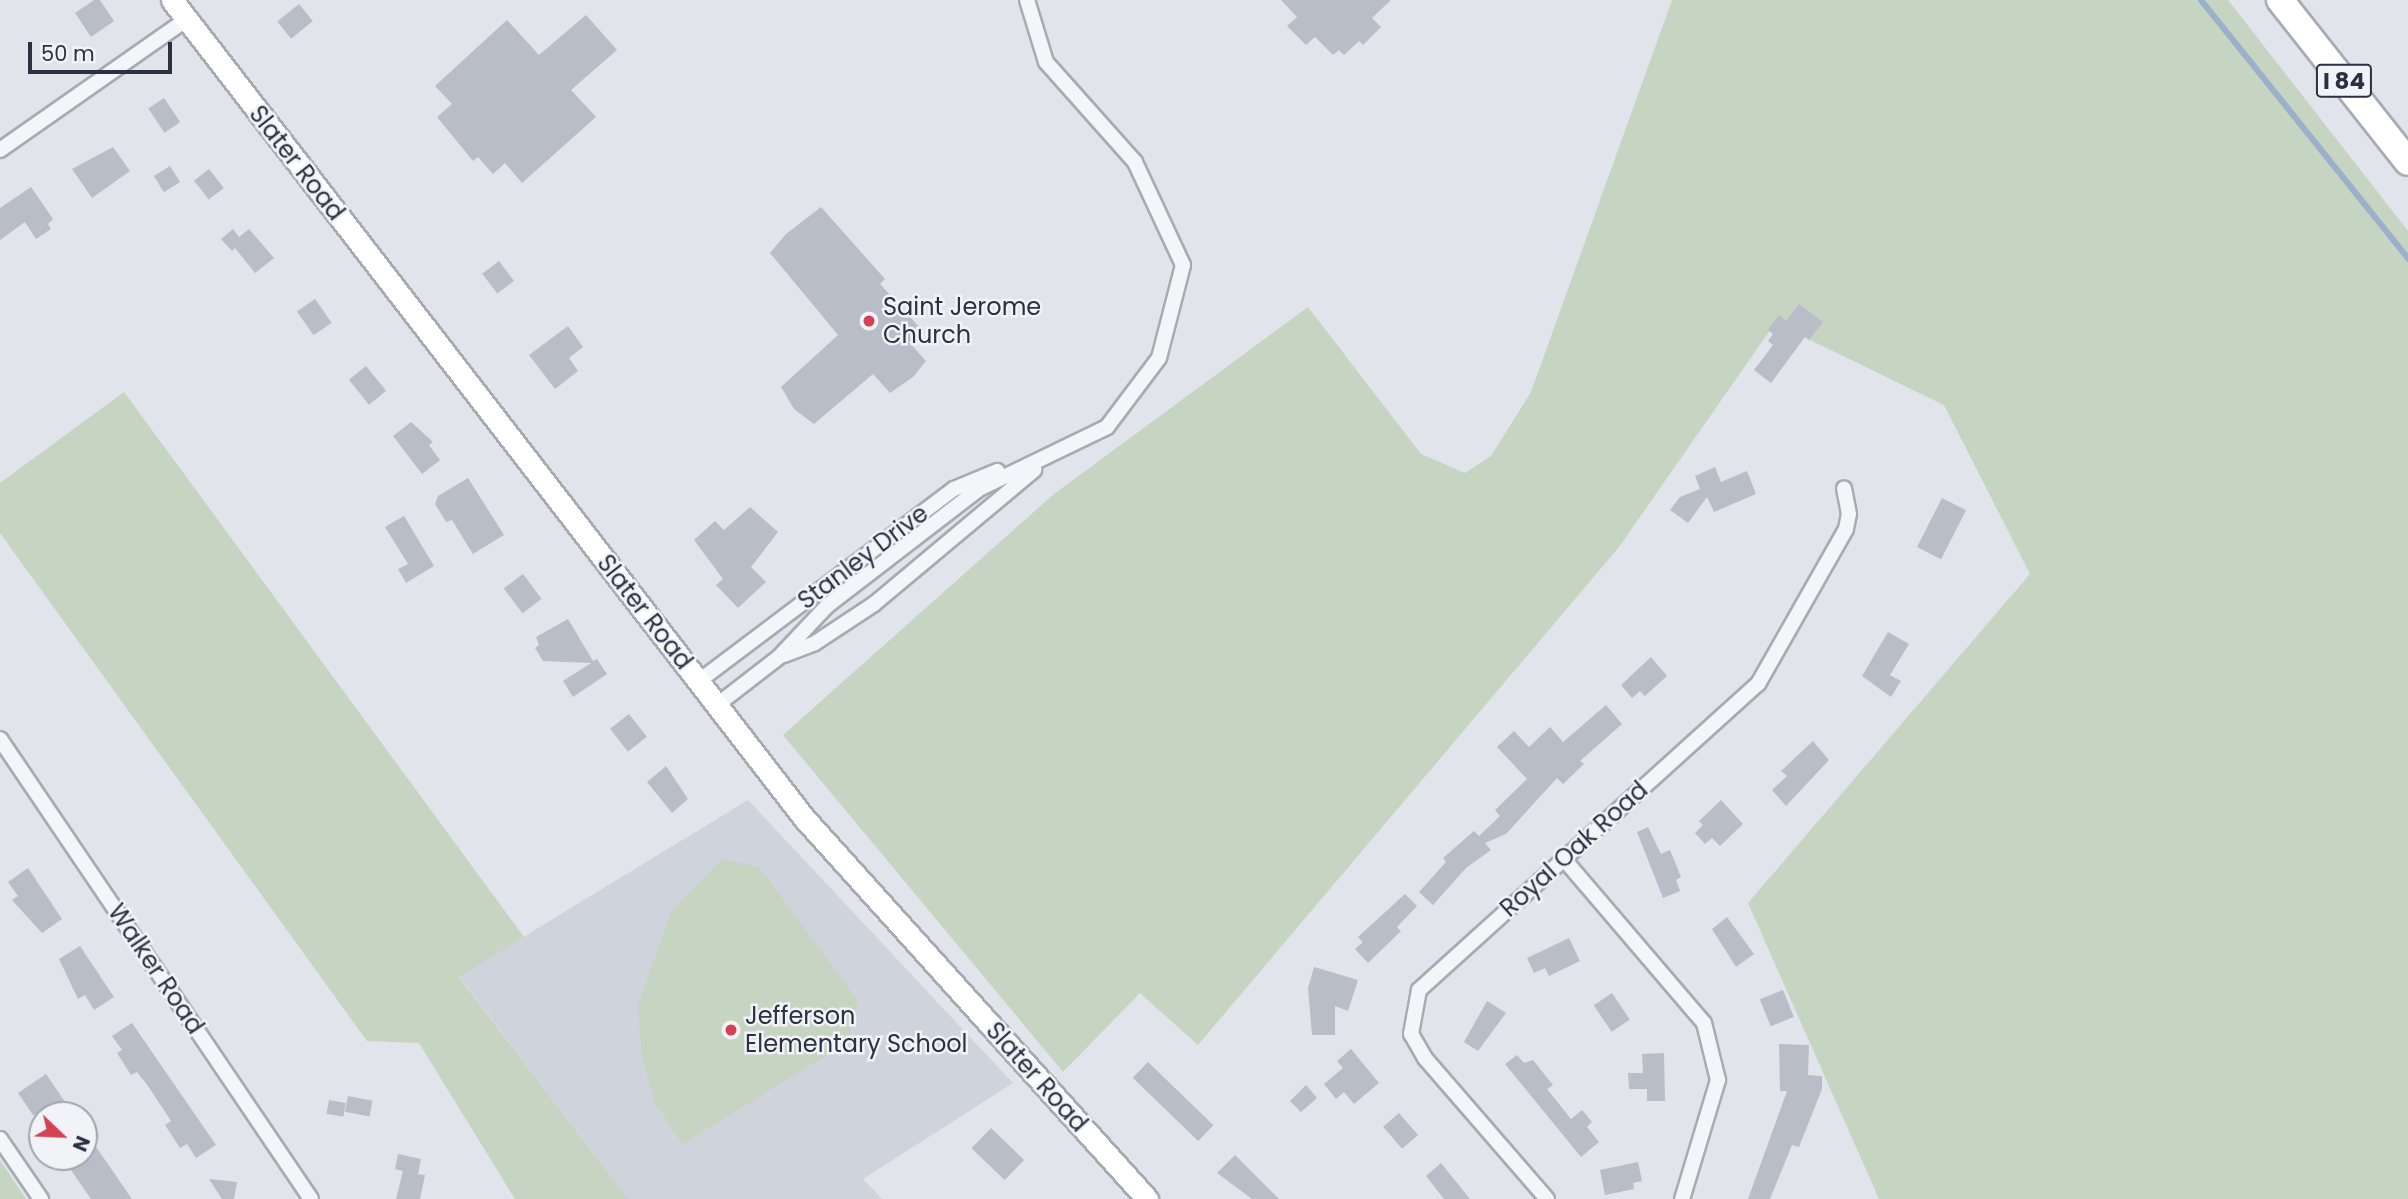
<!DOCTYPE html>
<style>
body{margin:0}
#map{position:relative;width:2408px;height:1199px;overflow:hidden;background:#e1e4ea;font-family:Poppins,sans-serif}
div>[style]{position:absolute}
.built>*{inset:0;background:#cfd3dc}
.green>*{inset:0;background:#c6d4c2}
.stream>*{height:6px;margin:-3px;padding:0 3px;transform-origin:3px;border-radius:3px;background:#9bb0cb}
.building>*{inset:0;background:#b8bdc7;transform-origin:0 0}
.roads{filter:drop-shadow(2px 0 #a6abb4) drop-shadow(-2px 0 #a6abb4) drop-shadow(0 2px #a6abb4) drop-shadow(0 -2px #a6abb4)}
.minor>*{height:14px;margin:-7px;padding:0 7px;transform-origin:7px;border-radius:7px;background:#f4f5f8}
.secondary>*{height:21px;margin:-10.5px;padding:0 10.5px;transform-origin:10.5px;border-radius:10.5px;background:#fff}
.motorway>*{height:26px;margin:-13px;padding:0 13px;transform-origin:13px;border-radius:13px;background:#fff}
.dots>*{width:19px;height:19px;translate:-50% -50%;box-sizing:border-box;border:4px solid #f1f3f7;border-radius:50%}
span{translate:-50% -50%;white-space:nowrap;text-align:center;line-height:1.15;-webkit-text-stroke:5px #f1f3f7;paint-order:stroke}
.shield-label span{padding:2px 5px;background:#f1f3f7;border:2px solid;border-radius:5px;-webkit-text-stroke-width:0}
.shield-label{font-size:23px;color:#293142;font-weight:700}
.street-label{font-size:24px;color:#293142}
.poi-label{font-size:24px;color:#293142}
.left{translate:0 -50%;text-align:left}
.north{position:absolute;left:28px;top:1101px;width:70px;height:70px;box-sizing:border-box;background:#f1f3f7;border:2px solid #a1a5af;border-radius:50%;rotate:113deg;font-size:19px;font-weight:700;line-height:28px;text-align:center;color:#293142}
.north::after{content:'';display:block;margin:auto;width:24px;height:32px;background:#d34252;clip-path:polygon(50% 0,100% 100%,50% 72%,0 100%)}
.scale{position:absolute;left:28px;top:42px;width:144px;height:32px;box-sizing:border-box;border:4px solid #293142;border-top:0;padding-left:9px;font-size:21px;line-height:24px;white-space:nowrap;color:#293142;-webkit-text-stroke:5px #f1f3f7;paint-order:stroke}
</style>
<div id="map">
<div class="built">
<i style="clip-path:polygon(748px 800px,1013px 1083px,863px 1179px,882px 1199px,628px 1199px,459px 976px)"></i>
</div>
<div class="green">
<i style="clip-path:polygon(1672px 0,2228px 0,2408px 231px,2408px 1199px,1879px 1199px,1748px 903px,2030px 574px,1944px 405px,1775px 323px,1619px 547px,1198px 1045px,1140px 993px,1063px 1072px,783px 735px,1054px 494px,1308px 307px,1421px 454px,1465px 473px,1491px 456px,1531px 392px)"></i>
<i style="clip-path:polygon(124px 392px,524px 937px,459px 977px,628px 1199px,515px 1199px,419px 1043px,367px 1041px,0 533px,0 483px)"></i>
<i style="clip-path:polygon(722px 859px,759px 867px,858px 1001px,847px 1043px,682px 1144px,655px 1103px,642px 1058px,638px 1005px,671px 912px)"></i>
<i style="clip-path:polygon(0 1160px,26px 1199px,0 1199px)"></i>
</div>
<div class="stream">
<i style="left:2201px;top:0;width:331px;rotate:51.3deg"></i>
</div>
<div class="building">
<i style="clip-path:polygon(94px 0,100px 0,114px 21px,91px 37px,75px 13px)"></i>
<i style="clip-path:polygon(1281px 0,1391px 0,1372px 18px,1381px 27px,1363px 45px,1359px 41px,1344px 55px,1339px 50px,1333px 55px,1315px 37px,1306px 45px,1287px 26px,1297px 17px)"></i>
<i style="left:299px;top:4px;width:22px;height:28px;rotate:51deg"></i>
<i style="clip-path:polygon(586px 15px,617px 50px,571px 90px,596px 117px,522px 183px,505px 163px,493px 174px,478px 157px,473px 161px,437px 117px,452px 104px,435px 86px,507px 20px,539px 55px)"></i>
<i style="left:164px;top:98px;width:29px;height:19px;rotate:56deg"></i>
<i style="clip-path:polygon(113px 147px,130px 171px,92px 198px,72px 169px)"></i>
<i style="left:170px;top:166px;width:19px;height:19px;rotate:58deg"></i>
<i style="left:209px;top:169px;width:24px;height:19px;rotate:52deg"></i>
<i style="clip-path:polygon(31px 187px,53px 219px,48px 224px,51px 229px,36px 239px,25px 222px,0 240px,0 208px)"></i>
<i style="clip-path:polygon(821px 207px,885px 279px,880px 284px,922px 330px,909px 342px,926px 361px,913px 377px,890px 393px,873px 374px,814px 424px,794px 409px,781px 387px,838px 335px,770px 253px,786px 234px)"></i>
<i style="clip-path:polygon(233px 229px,239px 237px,249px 229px,274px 258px,255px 273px,235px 248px,232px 251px,221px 239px)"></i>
<i style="left:499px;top:261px;width:25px;height:21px;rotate:53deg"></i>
<i style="left:315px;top:299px;width:29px;height:22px;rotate:55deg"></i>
<i style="clip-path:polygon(1799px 304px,1823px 322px,1809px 340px,1805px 337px,1771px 383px,1754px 370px,1773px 345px,1768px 341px,1773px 334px,1768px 330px,1779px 315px,1786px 321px)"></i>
<i style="clip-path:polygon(568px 326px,583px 347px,569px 358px,578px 371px,555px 389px,529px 355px)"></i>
<i style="left:366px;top:366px;width:32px;height:22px;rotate:51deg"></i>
<i style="clip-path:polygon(411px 422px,433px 442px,429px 445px,440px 460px,422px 474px,393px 436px)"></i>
<i style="clip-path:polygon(1715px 467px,1721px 482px,1747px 471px,1756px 494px,1714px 512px,1707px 497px,1688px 523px,1670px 510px,1680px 497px,1700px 489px,1695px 476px)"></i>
<i style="clip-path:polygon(468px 478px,504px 535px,473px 554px,452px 520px,446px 522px,435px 504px,438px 496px)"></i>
<i style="left:1942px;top:498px;width:27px;height:55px;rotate:27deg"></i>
<i style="clip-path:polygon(750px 507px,778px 532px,751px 567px,766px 582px,738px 608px,716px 585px,723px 579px,694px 540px,715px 521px,724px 530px)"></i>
<i style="clip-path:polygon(404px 516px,434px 566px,406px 583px,398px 569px,408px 564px,385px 527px)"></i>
<i style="left:523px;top:574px;width:31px;height:24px;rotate:53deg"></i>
<i style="clip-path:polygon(568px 619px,593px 661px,597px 659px,607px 674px,573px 697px,563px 681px,591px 663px,543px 661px,535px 648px,539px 645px,536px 637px)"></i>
<i style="clip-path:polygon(1888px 632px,1909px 644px,1890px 675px,1901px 681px,1891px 697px,1862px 676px)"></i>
<i style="clip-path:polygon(1651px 657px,1667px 676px,1645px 696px,1640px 691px,1632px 698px,1621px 685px)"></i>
<i style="clip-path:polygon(1606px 705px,1622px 724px,1580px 761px,1584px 764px,1563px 784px,1557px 778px,1506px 834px,1485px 843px,1491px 850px,1466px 868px,1433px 905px,1419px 892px,1446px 862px,1443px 858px,1474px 831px,1479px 836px,1500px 816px,1495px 810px,1527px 779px,1497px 747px,1514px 731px,1529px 747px,1550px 727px,1563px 742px)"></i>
<i style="left:629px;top:714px;width:29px;height:24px;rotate:52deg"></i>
<i style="clip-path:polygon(1813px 741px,1829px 760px,1786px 806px,1772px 790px,1787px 776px,1781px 771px)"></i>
<i style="clip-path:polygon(666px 766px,688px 799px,672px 813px,647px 782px)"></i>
<i style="clip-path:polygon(1721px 800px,1743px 824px,1720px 846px,1712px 838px,1705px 844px,1695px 833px,1703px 825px,1699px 821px)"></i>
<i style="clip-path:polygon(1648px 827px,1661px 854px,1670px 850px,1681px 877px,1676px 880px,1680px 891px,1663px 898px,1637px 832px)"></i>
<i style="clip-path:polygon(28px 868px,62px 919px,42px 933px,12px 900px,18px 896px,8px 882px)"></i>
<i style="clip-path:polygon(1405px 894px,1417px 906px,1397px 927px,1401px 931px,1368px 963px,1355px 949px,1363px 942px,1358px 937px)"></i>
<i style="clip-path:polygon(1727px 917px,1754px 954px,1736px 967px,1712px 929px)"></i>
<i style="clip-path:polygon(1569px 938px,1580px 961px,1549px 976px,1545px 968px,1534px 973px,1527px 958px)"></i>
<i style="clip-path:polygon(80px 946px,114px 997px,94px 1010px,85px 995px,78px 999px,59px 959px)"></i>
<i style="clip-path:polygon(1314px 967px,1358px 980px,1348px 1011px,1335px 1006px,1335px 1035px,1312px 1035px,1308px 988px)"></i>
<i style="left:1783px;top:990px;width:29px;height:25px;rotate:68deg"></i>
<i style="left:1612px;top:993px;width:32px;height:22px;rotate:56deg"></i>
<i style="clip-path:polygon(1487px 1001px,1506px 1013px,1478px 1051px,1464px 1042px)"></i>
<i style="clip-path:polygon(132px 1023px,216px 1145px,196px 1158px,187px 1144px,180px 1148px,165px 1125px,171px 1121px,148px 1086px,137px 1072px,131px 1075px,117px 1053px,122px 1050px,112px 1036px)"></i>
<i style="clip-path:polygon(1779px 1044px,1809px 1045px,1808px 1075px,1822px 1076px,1822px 1089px,1799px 1147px,1792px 1145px,1770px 1199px,1748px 1199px,1787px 1091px,1780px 1091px)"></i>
<i style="clip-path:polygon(1351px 1049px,1379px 1083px,1354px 1104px,1344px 1092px,1336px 1099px,1324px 1084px,1343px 1068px,1337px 1061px)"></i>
<i style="clip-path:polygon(1664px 1053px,1665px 1101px,1647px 1101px,1647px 1089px,1629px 1089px,1628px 1073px,1643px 1073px,1642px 1054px)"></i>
<i style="clip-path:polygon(1517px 1055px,1524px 1063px,1533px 1060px,1553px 1085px,1547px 1089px,1571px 1119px,1582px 1110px,1592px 1122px,1587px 1127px,1599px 1142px,1581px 1157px,1505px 1064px)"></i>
<i style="left:1148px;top:1062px;width:91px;height:22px;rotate:44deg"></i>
<i style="clip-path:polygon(46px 1074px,74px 1115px,33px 1115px,18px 1093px)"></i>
<i style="clip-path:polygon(1306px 1085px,1317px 1098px,1301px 1112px,1290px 1101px)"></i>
<i style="left:348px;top:1096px;width:25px;height:16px;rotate:11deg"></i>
<i style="left:329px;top:1100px;width:17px;height:14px;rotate:10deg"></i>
<i style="left:1399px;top:1113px;width:29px;height:21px;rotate:49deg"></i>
<i style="left:991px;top:1128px;width:46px;height:28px;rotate:44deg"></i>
<i style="clip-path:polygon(84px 1130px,103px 1157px,132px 1199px,91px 1199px,62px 1157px,84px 1157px)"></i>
<i style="clip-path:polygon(398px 1154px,421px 1159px,418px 1174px,425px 1175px,420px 1199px,396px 1199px,403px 1171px,395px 1169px)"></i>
<i style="clip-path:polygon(1235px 1155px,1279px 1199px,1252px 1199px,1217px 1173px)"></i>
<i style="clip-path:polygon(1638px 1162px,1642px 1181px,1633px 1183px,1634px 1189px,1605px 1195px,1600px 1170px)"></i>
<i style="clip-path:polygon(1441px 1163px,1470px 1199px,1444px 1199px,1426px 1176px)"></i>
<i style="clip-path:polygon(209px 1179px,237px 1182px,234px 1199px,222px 1199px)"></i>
</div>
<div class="roads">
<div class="minor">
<i style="left:0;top:150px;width:227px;rotate:-35deg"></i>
<i style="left:784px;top:655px;width:33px;rotate:-21deg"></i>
<i style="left:815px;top:643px;width:71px;rotate:-33.5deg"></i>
<i style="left:874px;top:604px;width:209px;rotate:-39.9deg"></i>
<i style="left:699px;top:681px;width:319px;rotate:-37deg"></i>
<i style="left:954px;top:489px;width:47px;rotate:-22.7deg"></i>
<i style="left:717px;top:705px;width:78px;rotate:-37.7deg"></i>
<i style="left:779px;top:657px;width:70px;rotate:-46.7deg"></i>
<i style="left:827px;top:606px;width:192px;rotate:-37.6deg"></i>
<i style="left:979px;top:489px;width:142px;rotate:-25.8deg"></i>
<i style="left:1107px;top:427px;width:86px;rotate:-53deg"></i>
<i style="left:1159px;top:358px;width:96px;rotate:-75.5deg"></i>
<i style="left:1183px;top:265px;width:114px;rotate:-115deg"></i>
<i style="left:1135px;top:162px;width:134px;rotate:-131.7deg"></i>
<i style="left:1046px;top:62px;width:65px;rotate:-107deg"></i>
<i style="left:0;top:739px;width:555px;rotate:55.94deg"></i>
<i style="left:1563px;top:858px;width:217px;rotate:49.5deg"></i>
<i style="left:1704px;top:1023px;width:59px;rotate:76.2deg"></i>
<i style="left:1718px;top:1080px;width:124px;rotate:106.8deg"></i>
<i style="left:0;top:1139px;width:73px;rotate:55.7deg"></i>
<i style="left:1547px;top:1199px;width:186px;rotate:-130.9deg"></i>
<i style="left:1425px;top:1058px;width:28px;rotate:-120deg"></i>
<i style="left:1411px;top:1034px;width:45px;rotate:-79.7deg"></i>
<i style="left:1419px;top:990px;width:457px;rotate:-42.1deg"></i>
<i style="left:1758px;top:684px;width:178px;rotate:-60.4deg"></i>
<i style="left:1846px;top:529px;width:15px;rotate:-79deg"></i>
<i style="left:1849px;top:514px;width:26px;rotate:-101deg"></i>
</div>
<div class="secondary">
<i style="left:172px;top:0;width:1034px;rotate:52.31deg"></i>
<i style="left:804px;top:818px;width:513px;rotate:48deg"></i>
</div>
<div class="motorway">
<i style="left:2280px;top:0;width:206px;rotate:51.7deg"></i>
</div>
</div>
<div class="dots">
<i style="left:869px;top:321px;background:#d34252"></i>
<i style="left:731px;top:1030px;background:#d34252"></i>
</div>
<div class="shield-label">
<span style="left:2344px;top:81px">I 84</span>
</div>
<div class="street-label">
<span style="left:297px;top:163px;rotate:52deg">Slater Road</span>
<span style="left:863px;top:557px;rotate:-37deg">Stanley Drive</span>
<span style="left:645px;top:612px;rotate:52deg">Slater Road</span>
<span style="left:1574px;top:849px;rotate:-42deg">Royal Oak Road</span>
<span style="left:156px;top:969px;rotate:56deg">Walker Road</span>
<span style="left:1037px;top:1077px;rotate:48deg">Slater Road</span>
</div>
<div class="poi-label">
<span class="left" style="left:883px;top:321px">Saint Jerome<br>Church</span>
<span class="left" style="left:745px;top:1030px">Jefferson<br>Elementary School</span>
</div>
<div class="north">N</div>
<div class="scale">50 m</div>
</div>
